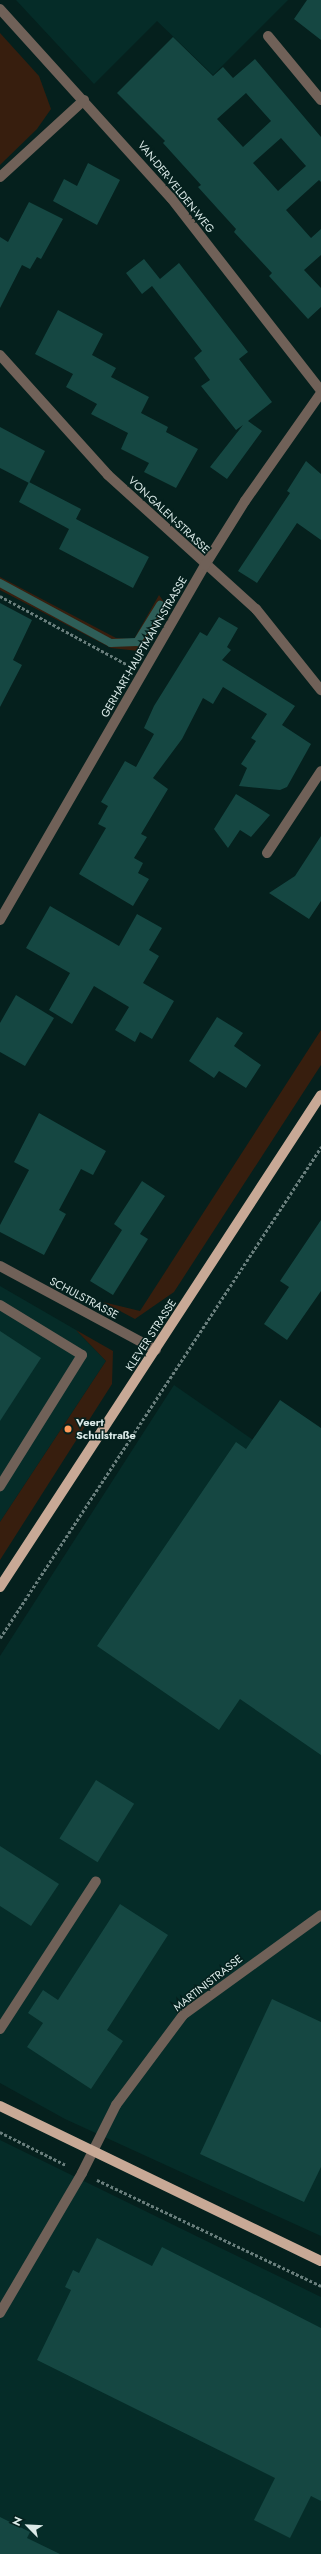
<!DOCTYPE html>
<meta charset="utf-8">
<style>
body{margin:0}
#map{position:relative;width:321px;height:2554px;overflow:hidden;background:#05201d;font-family:Jost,sans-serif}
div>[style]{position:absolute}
.built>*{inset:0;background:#052c28}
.green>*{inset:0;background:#371e0e}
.stream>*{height:8px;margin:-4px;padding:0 4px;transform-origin:4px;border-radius:4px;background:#2e5e58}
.building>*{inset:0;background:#154742;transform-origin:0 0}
.path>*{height:2.5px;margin-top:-1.25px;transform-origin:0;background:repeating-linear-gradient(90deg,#697e7c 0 3px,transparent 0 5px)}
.minor>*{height:10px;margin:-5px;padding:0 5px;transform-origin:5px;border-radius:5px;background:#706158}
.major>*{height:10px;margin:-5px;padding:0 5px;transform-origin:5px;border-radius:5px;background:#c8a996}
.dots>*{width:11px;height:11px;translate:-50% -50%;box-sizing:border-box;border:2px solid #05201d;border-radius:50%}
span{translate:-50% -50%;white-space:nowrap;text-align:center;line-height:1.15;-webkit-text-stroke:3px #05201d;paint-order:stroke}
.street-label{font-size:11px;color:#dbeae8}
.poi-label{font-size:11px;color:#dbeae8;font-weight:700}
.left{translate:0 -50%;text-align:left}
.north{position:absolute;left:8px;top:2506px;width:40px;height:40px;-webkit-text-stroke:3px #05201d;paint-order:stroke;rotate:294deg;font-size:11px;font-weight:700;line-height:16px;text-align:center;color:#dbeae8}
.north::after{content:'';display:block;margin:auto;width:14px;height:18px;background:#dbeae8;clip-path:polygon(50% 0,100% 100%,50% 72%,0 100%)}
</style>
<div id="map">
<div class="built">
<i style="clip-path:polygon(16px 0,288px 0,213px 75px,157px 21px,94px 84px)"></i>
<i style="clip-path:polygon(0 1286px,76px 1330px,106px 1361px,0 1522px)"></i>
<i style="clip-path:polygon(174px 1385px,321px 1487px,321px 2236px,65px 2119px,0 2083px,0 1656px)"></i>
<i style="clip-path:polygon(0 2140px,321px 2297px,321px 2554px,0 2554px)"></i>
</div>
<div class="green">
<i style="clip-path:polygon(0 33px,39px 76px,51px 109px,37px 129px,0 165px)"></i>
<i style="clip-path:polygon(0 577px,116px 638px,134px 639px,159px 595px,166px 605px,139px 651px,111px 648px,0 590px)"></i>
<i style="clip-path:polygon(321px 1030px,321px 1065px,174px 1292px,135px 1319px,103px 1302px,140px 1311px)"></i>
<i style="clip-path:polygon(76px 1330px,113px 1351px,112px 1384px,0 1560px,0 1522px,106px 1361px)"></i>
</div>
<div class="stream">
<i style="left:0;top:583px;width:126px;rotate:28.4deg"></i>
<i style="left:111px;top:643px;width:26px;rotate:-2deg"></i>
<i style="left:137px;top:642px;width:44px;rotate:-58.1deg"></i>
</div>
<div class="building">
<i style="clip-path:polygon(307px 0,321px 0,321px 40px,294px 19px)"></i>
<i style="clip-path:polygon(evenodd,173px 37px,213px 76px,223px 67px,233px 78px,255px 59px,321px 137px,321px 182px,319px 180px,286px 210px,311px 238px,321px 229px,321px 255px,304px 270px,321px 288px,321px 307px,308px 319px,269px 276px,272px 273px,234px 232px,236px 229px,198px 187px,201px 185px,163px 143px,165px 141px,117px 93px,173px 37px,246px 93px,271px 121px,243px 147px,217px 119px,246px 93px,173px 37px,281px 138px,306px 166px,278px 191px,253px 163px,281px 138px)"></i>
<i style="clip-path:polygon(88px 163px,120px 180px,97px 225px,53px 201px,64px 179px,77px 186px)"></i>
<i style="clip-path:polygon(29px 202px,63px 219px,41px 259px,37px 257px,30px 269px,22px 265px,0 308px,0 237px,8px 242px)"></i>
<i style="clip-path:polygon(144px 259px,160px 279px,179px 263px,248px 352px,239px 359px,272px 402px,248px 421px,262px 431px,227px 479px,210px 467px,243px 425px,236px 430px,201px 386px,210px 380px,194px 358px,202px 351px,169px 308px,152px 286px,142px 294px,126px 273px)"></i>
<i style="clip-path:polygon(58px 310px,103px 334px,92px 355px,116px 368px,111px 377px,149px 397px,141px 413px,168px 427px,166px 432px,198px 449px,176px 488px,144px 472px,149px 463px,121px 449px,128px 433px,91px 414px,97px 404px,66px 387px,73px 374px,35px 354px)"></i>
<i style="clip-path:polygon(0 427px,45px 451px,29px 483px,0 468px)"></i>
<i style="clip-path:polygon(306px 461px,321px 474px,321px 540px,297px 523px,257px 583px,238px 571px,290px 493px,287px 491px)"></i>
<i style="clip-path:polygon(29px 482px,81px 509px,76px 519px,149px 557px,133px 588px,59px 549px,69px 529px,19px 502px)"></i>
<i style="clip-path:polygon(0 603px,32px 620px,13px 660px,22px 665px,0 707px)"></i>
<i style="clip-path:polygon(219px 617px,238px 628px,227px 647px,231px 650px,222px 660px,295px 706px,282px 725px,311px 744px,287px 787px,280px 790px,239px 786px,247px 768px,241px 764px,256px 741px,251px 738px,267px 714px,223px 687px,213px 704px,203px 698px,182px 739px,153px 778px,168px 789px,141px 834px,147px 837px,134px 858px,143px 863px,138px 873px,149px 879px,133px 906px,79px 874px,106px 828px,98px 824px,108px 806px,101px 802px,125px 761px,136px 767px,154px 734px,144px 728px,154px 706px,200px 632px,207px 636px)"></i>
<i style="clip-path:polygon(236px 794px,270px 815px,251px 837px,240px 830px,228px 848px,214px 829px)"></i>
<i style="clip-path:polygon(321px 836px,321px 901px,309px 919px,269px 893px,295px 876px)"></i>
<i style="clip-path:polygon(50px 906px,119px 946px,137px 914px,162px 928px,149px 950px,159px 956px,143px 983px,174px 1001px,152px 1039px,140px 1032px,135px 1042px,115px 1030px,129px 1007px,94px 986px,72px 1024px,49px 1010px,70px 973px,26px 948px)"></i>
<i style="clip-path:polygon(16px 995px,54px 1018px,25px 1066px,0 1052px,0 1023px)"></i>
<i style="clip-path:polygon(217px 1017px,243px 1033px,234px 1046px,261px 1065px,246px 1088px,219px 1071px,214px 1078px,189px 1061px)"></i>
<i style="clip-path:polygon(39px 1113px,106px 1151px,93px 1175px,81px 1169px,59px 1210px,66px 1214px,44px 1255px,0 1232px,0 1225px,29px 1170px,14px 1162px)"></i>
<i style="clip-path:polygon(142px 1181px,165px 1196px,140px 1234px,148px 1239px,113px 1295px,90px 1281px,122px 1230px,114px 1224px)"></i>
<i style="clip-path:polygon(321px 1220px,321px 1291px,287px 1340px,264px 1324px,289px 1287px,280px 1281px)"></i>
<i style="clip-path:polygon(0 1331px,41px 1358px,0 1421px)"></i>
<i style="clip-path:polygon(280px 1400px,321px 1428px,321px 1755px,240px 1699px,219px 1730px,97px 1646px,236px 1442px,246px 1449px)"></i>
<i style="left:96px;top:1780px;width:45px;height:69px;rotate:32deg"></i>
<i style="clip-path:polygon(0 1846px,59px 1884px,31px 1926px,0 1906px)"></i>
<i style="clip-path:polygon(120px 1904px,168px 1935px,107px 2030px,123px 2041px,91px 2089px,27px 2047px,43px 2023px,28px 2013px,43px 1990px,58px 2000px)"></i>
<i style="clip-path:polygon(272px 1999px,321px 2022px,321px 2167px,304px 2202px,200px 2154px)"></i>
<i style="clip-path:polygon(97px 2238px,152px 2266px,162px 2247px,321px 2328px,321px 2501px,311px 2496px,290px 2538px,254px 2520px,275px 2478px,37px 2360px,71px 2290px,65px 2287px,73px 2270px,79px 2273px)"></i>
<i style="clip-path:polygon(0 2517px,30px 2532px,27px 2538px,60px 2554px,0 2554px)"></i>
</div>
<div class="path">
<i style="left:0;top:596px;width:145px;rotate:28.3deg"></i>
<i style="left:0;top:1638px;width:587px;rotate:-56.82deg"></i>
<i style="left:0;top:2132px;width:74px;rotate:26.6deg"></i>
<i style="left:97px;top:2180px;width:248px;rotate:25.3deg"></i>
</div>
<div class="minor">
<i style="left:0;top:9px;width:255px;rotate:47.9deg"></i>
<i style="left:171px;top:198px;width:244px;rotate:52.1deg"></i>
<i style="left:268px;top:36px;width:83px;rotate:50.4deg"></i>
<i style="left:0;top:177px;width:114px;rotate:-42.5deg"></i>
<i style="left:0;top:355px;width:161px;rotate:48deg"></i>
<i style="left:108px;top:475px;width:200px;rotate:42.2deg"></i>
<i style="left:256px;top:609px;width:104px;rotate:51.3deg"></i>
<i style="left:267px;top:853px;width:98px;rotate:-56.6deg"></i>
<i style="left:0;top:920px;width:410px;rotate:-60deg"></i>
<i style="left:205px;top:565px;width:75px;rotate:-58deg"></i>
<i style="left:245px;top:501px;width:132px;rotate:-54.9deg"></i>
<i style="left:0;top:1266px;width:177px;rotate:28.3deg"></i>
<i style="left:0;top:1305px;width:96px;rotate:31.4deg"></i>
<i style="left:82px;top:1355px;width:155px;rotate:122deg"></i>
<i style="left:0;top:2029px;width:176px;rotate:-57deg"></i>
<i style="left:0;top:2313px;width:162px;rotate:-59.6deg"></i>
<i style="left:82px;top:2173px;width:76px;rotate:-63.4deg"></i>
<i style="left:116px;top:2105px;width:112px;rotate:-53.3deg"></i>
<i style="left:183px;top:2015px;width:170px;rotate:-35.9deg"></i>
</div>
<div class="major">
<i style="left:0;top:1587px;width:587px;rotate:-56.88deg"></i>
<i style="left:0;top:2106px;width:356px;rotate:25.8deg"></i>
</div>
<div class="dots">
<i style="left:68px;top:1429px;background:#ff9b5a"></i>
</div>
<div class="street-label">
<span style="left:176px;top:187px;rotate:51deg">VAN-DER-VELDEN-WEG</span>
<span style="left:169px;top:515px;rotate:43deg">VON-GALEN-STRASSE</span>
<span style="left:144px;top:647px;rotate:-60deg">GERHART-HAUPTMANN-STRASSE</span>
<span style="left:84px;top:1298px;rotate:28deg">SCHULSTRASSE</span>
<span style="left:151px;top:1335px;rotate:-57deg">KLEVER STRASSE</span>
<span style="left:208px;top:1983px;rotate:-38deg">MARTINISTRASSE</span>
</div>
<div class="poi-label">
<span class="left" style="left:76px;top:1429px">Veert<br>Schulstraße</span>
</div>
<div class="north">N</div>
</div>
